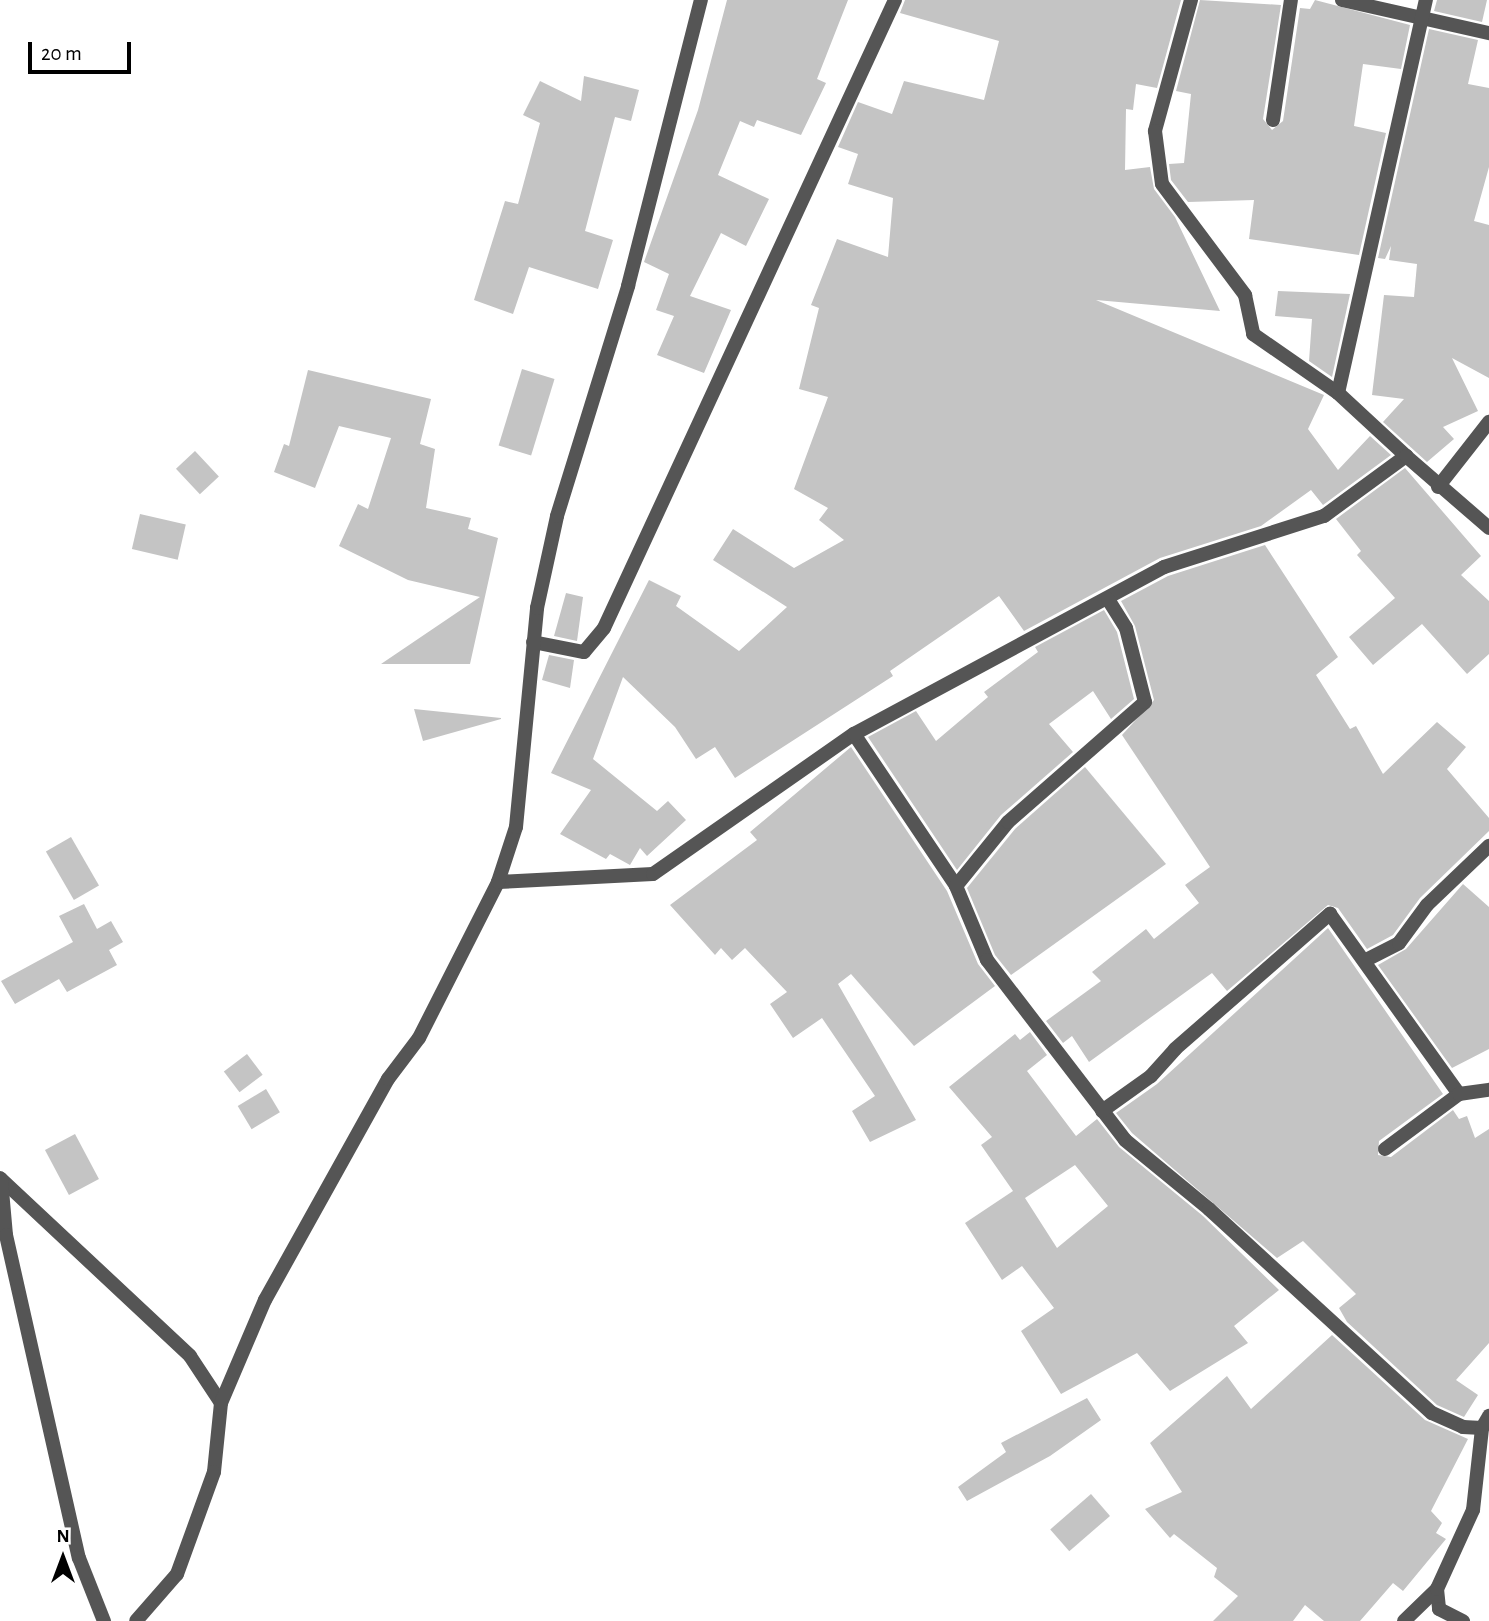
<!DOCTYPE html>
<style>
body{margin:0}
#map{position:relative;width:1489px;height:1621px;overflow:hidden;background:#fff;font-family:"Alegreya Sans",sans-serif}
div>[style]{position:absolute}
.building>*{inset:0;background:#c4c4c4;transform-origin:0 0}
.street>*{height:14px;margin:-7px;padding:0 7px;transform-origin:7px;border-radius:7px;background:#555}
span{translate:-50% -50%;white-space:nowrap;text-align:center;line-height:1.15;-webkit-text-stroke:6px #fff;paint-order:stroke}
.north{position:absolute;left:28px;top:1523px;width:70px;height:70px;-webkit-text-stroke:5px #fff;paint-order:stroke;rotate:0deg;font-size:19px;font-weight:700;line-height:28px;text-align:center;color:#000}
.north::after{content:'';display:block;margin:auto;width:24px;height:32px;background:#000;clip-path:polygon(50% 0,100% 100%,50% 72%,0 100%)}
.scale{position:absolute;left:28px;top:42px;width:103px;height:32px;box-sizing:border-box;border:4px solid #000;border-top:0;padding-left:9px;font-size:21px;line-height:24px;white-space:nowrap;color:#000;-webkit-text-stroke:5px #fff;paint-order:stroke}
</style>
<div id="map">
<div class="building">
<i style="clip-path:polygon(727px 0,848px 0,817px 79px,826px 83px,801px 135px,757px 120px,754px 127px,740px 121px,718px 175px,769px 199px,746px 246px,721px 233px,690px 296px,731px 310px,704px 373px,657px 355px,674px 316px,656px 310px,669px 274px,644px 262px,698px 110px)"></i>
<i style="clip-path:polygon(905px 0,1181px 0,1157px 88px,1136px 84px,1133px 110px,1126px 109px,1125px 170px,1150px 167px,1154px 189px,1175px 217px,1220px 311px,1096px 300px,1324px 395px,1308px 429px,1338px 470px,1370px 436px,1391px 455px,1323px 505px,1311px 490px,1261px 526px,1160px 558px,1024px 631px,999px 596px,890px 671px,893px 676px,735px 778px,715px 747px,696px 759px,675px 727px,623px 677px,593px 759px,657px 811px,668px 801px,686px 820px,647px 856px,640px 848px,630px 865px,610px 854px,606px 859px,560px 834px,591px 790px,551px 773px,649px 580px,681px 596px,676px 606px,739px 651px,787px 607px,713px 560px,733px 529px,794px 568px,844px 540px,819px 520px,828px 508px,794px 489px,828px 397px,799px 389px,819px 308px,811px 305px,837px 239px,888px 257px,893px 198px,848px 184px,858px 154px,838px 147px,858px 102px,892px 114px,904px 81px,984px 100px,999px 41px,900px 13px)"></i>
<i style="clip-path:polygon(1200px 0,1281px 5px,1263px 119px,1272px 130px,1283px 121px,1300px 8px,1310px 9px,1315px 0,1410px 25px,1401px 69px,1363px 64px,1354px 126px,1386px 133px,1359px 255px,1249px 239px,1254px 200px,1188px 202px,1171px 180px,1169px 164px,1184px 163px,1191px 94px,1176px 91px)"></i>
<i style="clip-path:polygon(1437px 0,1487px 0,1482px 22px,1434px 11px)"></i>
<i style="clip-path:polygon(1429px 29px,1478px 40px,1468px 84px,1489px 88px,1489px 167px,1474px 221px,1489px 225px,1489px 378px,1452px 358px,1478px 411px,1443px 427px,1454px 439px,1427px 462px,1383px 422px,1404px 399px,1372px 395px,1384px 295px,1414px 297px,1417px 264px,1389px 260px,1391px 246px,1385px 259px,1378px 258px)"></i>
<i style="clip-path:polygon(584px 76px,639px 90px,631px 121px,615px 117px,585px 231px,613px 240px,598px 289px,529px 267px,513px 314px,474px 300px,505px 201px,518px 204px,540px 123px,523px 115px,540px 81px,581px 101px)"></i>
<i style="clip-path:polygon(1278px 291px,1350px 294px,1332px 377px,1309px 361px,1312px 319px,1275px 316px)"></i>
<i style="left:522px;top:369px;width:34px;height:80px;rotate:17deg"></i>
<i style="clip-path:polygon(308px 370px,431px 399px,420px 444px,435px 449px,426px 508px,471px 518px,468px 529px,498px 538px,470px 664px,381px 664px,480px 597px,408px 580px,339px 546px,358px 504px,368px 509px,391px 438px,339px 426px,315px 488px,274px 472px,284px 444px,289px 446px)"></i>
<i style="left:195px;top:451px;width:35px;height:26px;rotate:47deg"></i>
<i style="clip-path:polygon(1405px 468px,1481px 556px,1461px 575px,1489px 601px,1489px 654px,1467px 674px,1422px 624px,1373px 665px,1349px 637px,1395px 598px,1357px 555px,1361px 551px,1336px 519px)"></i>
<i style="left:140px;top:514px;width:47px;height:36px;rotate:13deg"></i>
<i style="clip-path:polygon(1265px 545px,1338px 657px,1316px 675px,1350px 729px,1356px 726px,1383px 774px,1437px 722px,1466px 747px,1447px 769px,1489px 818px,1489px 831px,1420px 898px,1393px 935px,1367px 949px,1338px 908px,1328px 905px,1227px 991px,1212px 973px,1089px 1062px,1072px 1036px,1063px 1043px,1046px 1021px,1101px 981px,1092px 972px,1146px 929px,1154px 939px,1199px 903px,1185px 885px,1210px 867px,1122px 735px,1154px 700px,1135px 626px,1121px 601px,1168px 576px)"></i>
<i style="clip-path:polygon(566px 593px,583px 597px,577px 641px,554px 636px)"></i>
<i style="clip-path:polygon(1104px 610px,1117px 632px,1134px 699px,1111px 719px,1093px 691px,1049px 724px,1073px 752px,1001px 815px,957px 870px,868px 737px,916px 711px,936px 741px,988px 697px,984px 692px,1038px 652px,1035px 647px)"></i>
<i style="clip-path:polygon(549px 655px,574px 660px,570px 688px,542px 680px)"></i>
<i style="clip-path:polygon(414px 709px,501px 718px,501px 719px,423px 741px)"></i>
<i style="clip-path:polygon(851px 747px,947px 891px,978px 964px,995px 986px,914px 1046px,851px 974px,838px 984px,916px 1120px,870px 1142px,852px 1111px,875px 1096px,822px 1018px,793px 1038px,770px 1004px,787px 992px,745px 948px,732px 960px,721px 948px,715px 955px,670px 905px,757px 840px,750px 832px)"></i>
<i style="clip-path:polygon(1085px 767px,1166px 864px,1011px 975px,995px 955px,967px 888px,1015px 829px)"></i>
<i style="left:71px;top:837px;width:56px;height:29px;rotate:60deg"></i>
<i style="clip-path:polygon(1463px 884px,1489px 907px,1489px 1049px,1452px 1068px,1378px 965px,1406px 949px)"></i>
<i style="clip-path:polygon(84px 904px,97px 929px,111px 921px,123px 942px,109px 950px,117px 965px,67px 992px,59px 979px,15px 1004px,1px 981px,73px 942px,59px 916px)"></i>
<i style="clip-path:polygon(1328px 928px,1443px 1094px,1379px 1141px,1378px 1155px,1391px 1157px,1453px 1110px,1459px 1119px,1467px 1116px,1475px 1138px,1489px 1129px,1489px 1343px,1456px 1380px,1478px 1395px,1464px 1417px,1437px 1405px,1347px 1322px,1339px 1308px,1356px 1294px,1303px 1241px,1277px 1258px,1132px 1133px,1116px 1113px,1157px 1084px)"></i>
<i style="clip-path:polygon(evenodd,1030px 1032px,1047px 1055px,1027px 1071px,1076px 1136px,1097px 1119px,1119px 1147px,1203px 1216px,1279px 1290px,1234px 1326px,1248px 1343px,1170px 1391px,1137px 1353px,1061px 1394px,1021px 1331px,1054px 1308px,1022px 1266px,1002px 1280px,965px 1223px,1013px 1191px,981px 1145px,992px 1137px,949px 1087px,1015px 1034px,1020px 1040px,1030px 1032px,1075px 1165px,1108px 1206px,1057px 1248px,1025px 1198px,1075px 1165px)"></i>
<i style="left:247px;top:1054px;width:26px;height:29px;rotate:53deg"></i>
<i style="left:266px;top:1089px;width:27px;height:33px;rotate:59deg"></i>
<i style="left:75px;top:1134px;width:51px;height:34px;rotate:62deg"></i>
<i style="clip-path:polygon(1332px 1335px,1425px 1420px,1468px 1439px,1431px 1511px,1442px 1523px,1436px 1533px,1446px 1539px,1403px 1591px,1393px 1583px,1360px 1621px,1324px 1621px,1305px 1605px,1293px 1621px,1213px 1621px,1238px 1596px,1214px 1577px,1217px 1568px,1174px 1534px,1170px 1538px,1145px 1509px,1182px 1492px,1150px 1443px,1227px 1376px,1251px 1409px)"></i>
<i style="clip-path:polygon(1087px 1398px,1101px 1420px,1050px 1456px,967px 1501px,958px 1487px,1006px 1452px,1001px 1443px)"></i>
<i style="left:1091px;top:1494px;width:29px;height:54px;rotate:49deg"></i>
</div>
<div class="street">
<i style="left:1191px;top:0;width:136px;rotate:105.4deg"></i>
<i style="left:1155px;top:131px;width:53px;rotate:82.5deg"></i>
<i style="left:1162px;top:184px;width:139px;rotate:53.2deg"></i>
<i style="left:1245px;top:295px;width:40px;rotate:78deg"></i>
<i style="left:1253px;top:334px;width:103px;rotate:34.8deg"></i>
<i style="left:1338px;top:393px;width:93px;rotate:42.8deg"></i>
<i style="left:1342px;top:0;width:151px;rotate:12.7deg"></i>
<i style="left:1273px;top:120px;width:121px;rotate:-81.5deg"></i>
<i style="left:1338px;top:393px;width:403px;rotate:-77.4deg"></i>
<i style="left:1438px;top:487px;width:83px;rotate:-51.9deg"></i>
<i style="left:533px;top:642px;width:52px;rotate:11.1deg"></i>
<i style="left:584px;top:652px;width:31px;rotate:-50deg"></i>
<i style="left:604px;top:628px;width:692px;rotate:-65.14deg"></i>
<i style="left:854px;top:734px;width:183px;rotate:56.1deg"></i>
<i style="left:956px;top:886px;width:80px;rotate:67.3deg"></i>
<i style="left:987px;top:960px;width:227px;rotate:52.5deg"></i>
<i style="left:1125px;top:1140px;width:109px;rotate:39.4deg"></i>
<i style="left:1209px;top:1209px;width:302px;rotate:42.5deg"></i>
<i style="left:1432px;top:1413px;width:34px;rotate:24deg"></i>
<i style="left:1463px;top:1427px;width:19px;rotate:3deg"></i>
<i style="left:498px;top:882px;width:155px;rotate:-3deg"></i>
<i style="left:653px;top:874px;width:245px;rotate:-34.9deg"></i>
<i style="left:854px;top:734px;width:352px;rotate:-28.3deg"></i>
<i style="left:1164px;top:567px;width:168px;rotate:-17.7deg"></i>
<i style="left:1324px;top:516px;width:102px;rotate:-36.2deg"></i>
<i style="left:1406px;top:456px;width:110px;rotate:40.9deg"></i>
<i style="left:956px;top:886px;width:82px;rotate:-50.9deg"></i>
<i style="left:1008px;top:822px;width:182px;rotate:-41.2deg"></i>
<i style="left:1145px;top:702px;width:76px;rotate:-104.4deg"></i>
<i style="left:1126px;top:628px;width:34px;rotate:-122deg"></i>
<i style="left:1366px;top:960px;width:37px;rotate:-27deg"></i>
<i style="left:1399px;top:943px;width:47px;rotate:-53.6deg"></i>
<i style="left:1427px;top:905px;width:86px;rotate:-43.6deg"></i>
<i style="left:1102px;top:1111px;width:60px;rotate:-35.5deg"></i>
<i style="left:1151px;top:1076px;width:36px;rotate:-48deg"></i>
<i style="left:1175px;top:1049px;width:206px;rotate:-41.1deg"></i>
<i style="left:1330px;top:914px;width:221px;rotate:54.4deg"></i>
<i style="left:1385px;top:1149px;width:92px;rotate:-36.6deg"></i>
<i style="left:1459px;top:1094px;width:30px;rotate:-8deg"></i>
<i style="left:0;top:1178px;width:260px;rotate:43.1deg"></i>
<i style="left:190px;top:1356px;width:56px;rotate:56.6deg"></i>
<i style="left:221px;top:1403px;width:69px;rotate:95.8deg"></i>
<i style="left:214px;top:1472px;width:109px;rotate:109.9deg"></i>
<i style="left:177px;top:1574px;width:62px;rotate:131.1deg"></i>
<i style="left:1px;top:1179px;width:56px;rotate:84.9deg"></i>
<i style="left:6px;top:1235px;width:331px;rotate:77.3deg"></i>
<i style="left:79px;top:1558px;width:68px;rotate:68.4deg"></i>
<i style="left:221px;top:1403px;width:112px;rotate:-66.9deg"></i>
<i style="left:265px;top:1300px;width:253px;rotate:-60.9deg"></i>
<i style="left:388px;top:1079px;width:51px;rotate:-52.9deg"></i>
<i style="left:419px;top:1038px;width:175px;rotate:-63.1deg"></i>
<i style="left:498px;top:882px;width:58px;rotate:-71.9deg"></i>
<i style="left:516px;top:827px;width:220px;rotate:-84.5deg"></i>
<i style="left:537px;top:608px;width:94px;rotate:-77.7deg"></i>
<i style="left:557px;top:516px;width:241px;rotate:-72.8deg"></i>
<i style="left:628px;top:286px;width:295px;rotate:-75.7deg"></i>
<i style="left:1437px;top:1589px;width:20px;rotate:84deg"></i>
<i style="left:1439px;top:1609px;width:27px;rotate:27deg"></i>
<i style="left:1404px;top:1621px;width:46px;rotate:-44.1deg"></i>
<i style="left:1437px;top:1589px;width:87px;rotate:-65.5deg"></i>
<i style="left:1473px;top:1510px;width:82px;rotate:-83.7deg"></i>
<i style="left:1482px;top:1428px;width:14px;rotate:-60deg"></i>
</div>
<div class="north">N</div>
<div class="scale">20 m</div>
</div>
